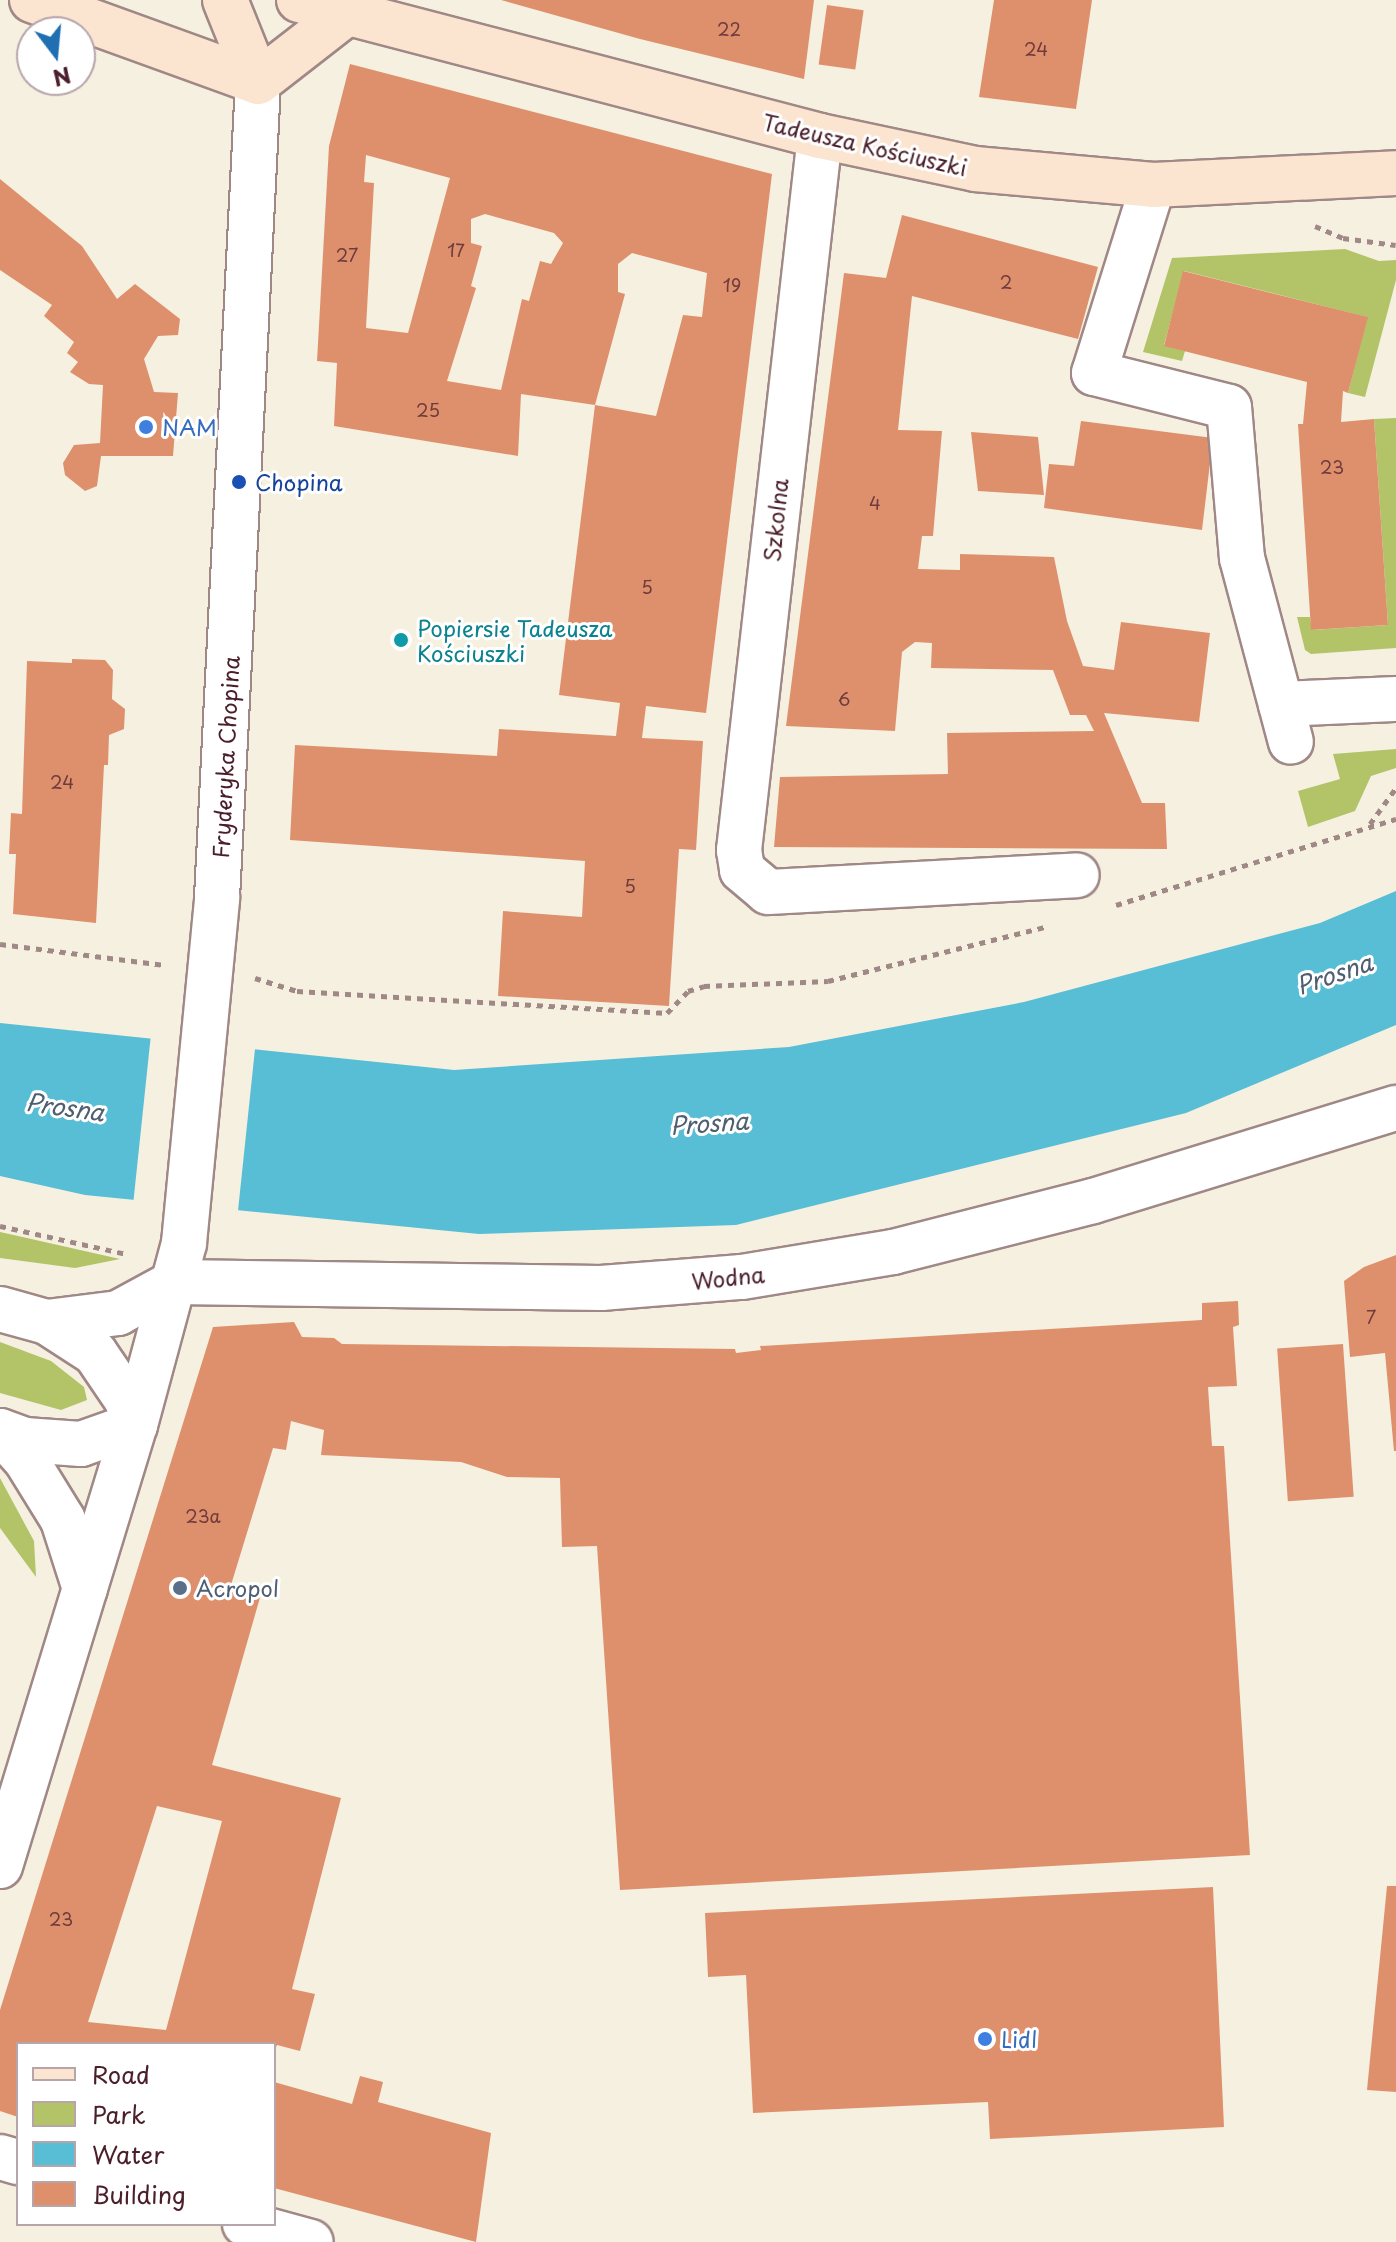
<!DOCTYPE html>
<meta charset="utf-8">
<style>
body{margin:0}
#map{position:relative;width:1396px;height:2242px;overflow:hidden;background:#f6f0e0;font-family:"Playpen Sans",sans-serif}
div>[style]{position:absolute}
.green>*{inset:0;background:#b2c467}
.water>*{inset:0;background:#57bed5}
.pier>*{inset:0;background:#f6f0e0;transform-origin:0 0}
.building>*{inset:0;background:#de906d;transform-origin:0 0}
.path>*{height:5px;margin-top:-2.5px;transform-origin:0;background:repeating-linear-gradient(90deg,#a08886 0 6px,transparent 0 12px)}
.roads{filter:drop-shadow(2px 0 #a08886) drop-shadow(-2px 0 #a08886) drop-shadow(0 2px #a08886) drop-shadow(0 -2px #a08886)}
.street>*{height:44px;margin:-22px;padding:0 22px;transform-origin:22px;border-radius:22px;background:#fff}
.secondary>*{height:44px;margin:-22px;padding:0 22px;transform-origin:22px;border-radius:22px;background:#fce5d0}
.dots>*{width:22px;height:22px;translate:-50% -50%;box-sizing:border-box;border:4px solid #fff;border-radius:50%}
span{translate:-50% -50%;white-space:nowrap;text-align:center;line-height:1.15;-webkit-text-stroke:6px #fff;paint-order:stroke}
.number-label{font-size:18px;color:#6f3b3c}
.number-label span{-webkit-text-stroke-width:0}
.street-label{font-size:22px;color:#4a1f2b}
.shop-label{font-size:22px;color:#366cbe}
.left{translate:0 -50%;text-align:left}
.transit-label{font-size:22px;color:#164399}
.culture-label{font-size:22px;color:#0d838f}
.service-label{font-size:22px;color:#4e5e75}
.water-label{font-size:24px;color:#4f5f6f;font-style:italic}
.legend{position:absolute;left:16px;top:2042px;width:260px;height:184px;box-sizing:border-box;background:#fff;border:2px solid #b7a5aa;margin:0;padding:10px 14px;list-style:none;font-size:24px;color:#4a1f2b}
.legend li{display:flex;align-items:center;gap:16px;height:40px}
.legend b{width:40px;border:2px solid #b7a5aa}
.north{position:absolute;left:16px;top:16px;width:80px;height:80px;box-sizing:border-box;background:#fff;border:2px solid #b7a5aa;border-radius:50%;rotate:164deg;font-size:22px;font-weight:700;line-height:32px;text-align:center;color:#4a1f2b}
.north::after{content:'';display:block;margin:auto;width:28px;height:36px;background:#1f6fb2;clip-path:polygon(50% 0,100% 100%,50% 72%,0 100%)}
</style>
<div id="map">
<div class="green">
<i style="clip-path:polygon(1345px 249px,1379px 261px,1396px 260px,1396px 280px,1365px 397px,1348px 393px,1367px 317px,1184px 271px,1164px 345px,1185px 351px,1182px 361px,1143px 352px,1172px 258px)"></i>
<i style="clip-path:polygon(1396px 418px,1396px 648px,1311px 654px,1305px 650px,1297px 617px,1310px 617px,1312px 630px,1388px 625px,1374px 419px)"></i>
<i style="clip-path:polygon(1396px 749px,1396px 768px,1371px 776px,1355px 811px,1308px 827px,1298px 791px,1340px 779px,1333px 754px)"></i>
<i style="clip-path:polygon(0 1232px,18px 1236px,120px 1259px,75px 1268px,0 1258px)"></i>
<i style="clip-path:polygon(0 1342px,51px 1361px,84px 1387px,87px 1400px,61px 1410px,0 1393px)"></i>
<i style="clip-path:polygon(0 1478px,34px 1541px,36px 1577px,0 1528px)"></i>
</div>
<div class="water">
<i style="clip-path:polygon(1396px 891px,1396px 1025px,1186px 1113px,736px 1225px,479px 1234px,85px 1195px,0 1176px,0 1023px,454px 1070px,789px 1047px,1024px 1002px,1320px 923px)"></i>
</div>
<div class="pier">
<i style="left:151px;top:1034px;width:105px;height:171px;rotate:6deg"></i>
</div>
<div class="building">
<i style="clip-path:polygon(501px 0,814px 0,804px 79px,640px 39px)"></i>
<i style="clip-path:polygon(994px 0,1092px 0,1076px 109px,979px 97px)"></i>
<i style="left:827px;top:5px;width:37px;height:60px;rotate:8deg"></i>
<i style="clip-path:polygon(evenodd,350px 64px,772px 174px,706px 713px,646px 706px,642px 738px,703px 741px,696px 850px,679px 849px,669px 1006px,498px 996px,503px 911px,582px 917px,585px 861px,290px 840px,295px 745px,497px 756px,499px 729px,616px 736px,620px 703px,559px 695px,595px 405px,656px 416px,683px 315px,702px 317px,707px 273px,632px 253px,618px 264px,618px 292px,625px 294px,595px 405px,521px 394px,518px 456px,334px 426px,337px 363px,317px 361px,329px 146px,350px 64px,366px 155px,450px 178px,408px 333px,366px 328px,374px 183px,364px 182px,366px 155px,350px 64px,485px 214px,554px 233px,563px 243px,551px 264px,540px 261px,529px 301px,522px 299px,501px 390px,447px 381px,476px 288px,471px 286px,482px 246px,471px 243px,471px 219px,485px 214px)"></i>
<i style="clip-path:polygon(0 179px,82px 246px,117px 299px,135px 284px,180px 319px,178px 335px,158px 336px,144px 359px,154px 392px,178px 393px,173px 456px,101px 456px,97px 486px,85px 491px,65px 475px,63px 463px,74px 445px,100px 443px,103px 385px,89px 384px,70px 372px,78px 362px,67px 353px,74px 342px,44px 316px,52px 305px,0 270px)"></i>
<i style="clip-path:polygon(902px 215px,1098px 267px,1078px 339px,912px 296px,898px 430px,942px 431px,933px 536px,922px 536px,918px 569px,960px 570px,960px 554px,1054px 557px,1067px 621px,1083px 666px,1114px 670px,1121px 622px,1210px 633px,1199px 722px,1104px 713px,1142px 803px,1165px 803px,1167px 849px,774px 847px,780px 777px,948px 774px,947px 733px,1094px 731px,1086px 715px,1070px 715px,1053px 670px,931px 668px,932px 643px,915px 642px,902px 652px,895px 731px,786px 726px,844px 273px,886px 278px)"></i>
<i style="clip-path:polygon(1183px 271px,1368px 317px,1348px 393px,1343px 391px,1341px 422px,1374px 419px,1388px 625px,1311px 630px,1298px 424px,1303px 424px,1307px 382px,1164px 346px)"></i>
<i style="clip-path:polygon(1081px 421px,1213px 438px,1202px 530px,1044px 508px,1049px 464px,1074px 466px)"></i>
<i style="clip-path:polygon(971px 432px,1038px 437px,1044px 495px,978px 491px)"></i>
<i style="clip-path:polygon(72px 659px,105px 660px,113px 670px,112px 699px,125px 709px,124px 729px,109px 735px,108px 765px,104px 765px,96px 923px,13px 914px,16px 854px,9px 854px,11px 813px,22px 814px,27px 661px,72px 663px)"></i>
<i style="clip-path:polygon(1396px 1255px,1396px 1451px,1394px 1451px,1385px 1353px,1350px 1357px,1344px 1281px,1364px 1267px)"></i>
<i style="clip-path:polygon(evenodd,1238px 1301px,1239px 1325px,1233px 1327px,1237px 1386px,1208px 1387px,1212px 1446px,1224px 1446px,1250px 1855px,620px 1890px,597px 1546px,562px 1547px,560px 1478px,507px 1477px,461px 1462px,321px 1455px,324px 1430px,291px 1421px,286px 1450px,273px 1448px,231px 1585px,261px 1594px,212px 1765px,341px 1798px,292px 1989px,315px 1994px,300px 2051px,277px 2045px,274px 2052px,274px 2044px,18px 2044px,18px 2117px,0 2111px,0 2010px,213px 1327px,294px 1322px,302px 1337px,334px 1338px,342px 1344px,735px 1349px,736px 1353px,761px 1350px,760px 1346px,1202px 1320px,1202px 1303px,1238px 1301px,157px 1806px,222px 1821px,166px 2030px,88px 2022px,157px 1806px)"></i>
<i style="left:1343px;top:1344px;width:153px;height:66px;rotate:86deg"></i>
<i style="clip-path:polygon(1387px 1886px,1396px 1886px,1396px 2092px,1367px 2090px)"></i>
<i style="clip-path:polygon(1213px 1887px,1224px 2127px,990px 2139px,988px 2102px,753px 2113px,746px 1975px,708px 1977px,705px 1913px)"></i>
<i style="clip-path:polygon(360px 2076px,383px 2082px,378px 2102px,491px 2133px,476px 2242px,274px 2188px,274px 2082px,352px 2104px)"></i>
</div>
<div class="path">
<i style="left:1315px;top:226px;width:30px;rotate:23deg"></i>
<i style="left:1343px;top:238px;width:53px;rotate:7.5deg"></i>
<i style="left:1370px;top:824px;width:44px;rotate:-54.2deg"></i>
<i style="left:1116px;top:905px;width:293px;rotate:-17.1deg"></i>
<i style="left:0;top:944px;width:166px;rotate:7.3deg"></i>
<i style="left:255px;top:978px;width:44px;rotate:17.2deg"></i>
<i style="left:297px;top:991px;width:371px;rotate:3.4deg"></i>
<i style="left:667px;top:1013px;width:30px;rotate:-46deg"></i>
<i style="left:688px;top:991px;width:17px;rotate:-17deg"></i>
<i style="left:704px;top:986px;width:124px;rotate:-2.3deg"></i>
<i style="left:828px;top:981px;width:224px;rotate:-14deg"></i>
<i style="left:0;top:1226px;width:129px;rotate:12.5deg"></i>
</div>
<div class="roads">
<div class="street">
<i style="left:820px;top:136px;width:719px;rotate:96.47deg"></i>
<i style="left:739px;top:850px;width:20px;rotate:81deg"></i>
<i style="left:742px;top:870px;width:34px;rotate:40deg"></i>
<i style="left:768px;top:892px;width:309px;rotate:-3.1deg"></i>
<i style="left:1153px;top:185px;width:197px;rotate:107.4deg"></i>
<i style="left:1094px;top:373px;width:139px;rotate:14.1deg"></i>
<i style="left:1229px;top:407px;width:152px;rotate:85.1deg"></i>
<i style="left:1242px;top:558px;width:190px;rotate:75.1deg"></i>
<i style="left:1281px;top:704px;width:115px;rotate:-2.5deg"></i>
<i style="left:0;top:1309px;width:49px;rotate:15.5deg"></i>
<i style="left:47px;top:1322px;width:57px;rotate:32.9deg"></i>
<i style="left:95px;top:1353px;width:57px;rotate:55.8deg"></i>
<i style="left:127px;top:1400px;width:26px;rotate:72deg"></i>
<i style="left:47px;top:1322px;width:72px;rotate:-7.2deg"></i>
<i style="left:118px;top:1313px;width:65px;rotate:-28.5deg"></i>
<i style="left:175px;top:1282px;width:426px;rotate:0.8deg"></i>
<i style="left:601px;top:1288px;width:141px;rotate:-4.5deg"></i>
<i style="left:742px;top:1277px;width:153px;rotate:-9.4deg"></i>
<i style="left:893px;top:1252px;width:206px;rotate:-14.3deg"></i>
<i style="left:1093px;top:1201px;width:317px;rotate:-17.1deg"></i>
<i style="left:0;top:1431px;width:39px;rotate:48deg"></i>
<i style="left:26px;top:1460px;width:70px;rotate:58.3deg"></i>
<i style="left:63px;top:1520px;width:72px;rotate:72.3deg"></i>
<i style="left:0;top:1431px;width:27px;rotate:20deg"></i>
<i style="left:25px;top:1440px;width:56px;rotate:4.1deg"></i>
<i style="left:81px;top:1444px;width:57px;rotate:-19.4deg"></i>
<i style="left:0;top:1866px;width:461px;rotate:-73deg"></i>
<i style="left:135px;top:1425px;width:188px;rotate:-74.9deg"></i>
<i style="left:184px;top:1243px;width:347px;rotate:-84.5deg"></i>
<i style="left:217px;top:898px;width:817px;rotate:-87.12deg"></i>
<i style="left:0;top:2157px;width:19px;rotate:16deg"></i>
<i style="left:245px;top:2224px;width:68px;rotate:15.3deg"></i>
</div>
<div class="secondary">
<i style="left:32px;top:0;width:240px;rotate:19.9deg"></i>
<i style="left:225px;top:0;width:88px;rotate:68.1deg"></i>
<i style="left:299px;top:0;width:538px;rotate:14.63deg"></i>
<i style="left:820px;top:136px;width:158px;rotate:12deg"></i>
<i style="left:975px;top:169px;width:179px;rotate:5.1deg"></i>
<i style="left:1153px;top:185px;width:243px;rotate:-2.8deg"></i>
<i style="left:258px;top:82px;width:113px;rotate:-37.8deg"></i>
</div>
</div>
<div class="dots">
<i style="left:146px;top:427px;background:#3f7fe0"></i>
<i style="left:239px;top:482px;background:#1a4fb4"></i>
<i style="left:401px;top:640px;background:#0f9aa8"></i>
<i style="left:180px;top:1588px;background:#5c6f8a"></i>
<i style="left:985px;top:2039px;background:#3f7fe0"></i>
</div>
<div class="number-label">
<span style="left:729px;top:29px">22</span>
<span style="left:1036px;top:49px">24</span>
<span style="left:456px;top:250px">17</span>
<span style="left:347px;top:255px">27</span>
<span style="left:1006px;top:282px">2</span>
<span style="left:732px;top:285px">19</span>
<span style="left:428px;top:410px">25</span>
<span style="left:1332px;top:467px">23</span>
<span style="left:875px;top:503px">4</span>
<span style="left:647px;top:587px">5</span>
<span style="left:844px;top:699px">6</span>
<span style="left:62px;top:782px">24</span>
<span style="left:630px;top:886px">5</span>
<span style="left:1371px;top:1317px">7</span>
<span style="left:203px;top:1516px">23a</span>
<span style="left:61px;top:1919px">23</span>
</div>
<div class="street-label">
<span style="left:865px;top:144px;rotate:13deg">Tadeusza Kościuszki</span>
<span style="left:775px;top:520px;rotate:-84deg">Szkolna</span>
<span style="left:225px;top:757px;rotate:-87deg">Fryderyka Chopina</span>
<span style="left:728px;top:1277px;rotate:-6deg">Wodna</span>
</div>
<div class="shop-label">
<span class="left" style="left:162px;top:427px">NAM</span>
<span class="left" style="left:1001px;top:2039px">Lidl</span>
</div>
<div class="transit-label">
<span class="left" style="left:255px;top:482px">Chopina</span>
</div>
<div class="culture-label">
<span class="left" style="left:417px;top:640px">Popiersie Tadeusza<br>Kościuszki</span>
</div>
<div class="service-label">
<span class="left" style="left:196px;top:1588px">Acropol</span>
</div>
<div class="water-label">
<span style="left:1334px;top:974px;rotate:-19deg">Prosna</span>
<span style="left:65px;top:1107px;rotate:8deg">Prosna</span>
<span style="left:709px;top:1123px;rotate:-4deg">Prosna</span>
</div>
<ul class="legend">
<li><b style="height:10px;background:#fce5d0"></b>Road</li>
<li><b style="height:22px;background:#b2c467"></b>Park</li>
<li><b style="height:22px;background:#57bed5"></b>Water</li>
<li><b style="height:22px;background:#de906d"></b>Building</li>
</ul>
<div class="north">N</div>
</div>
